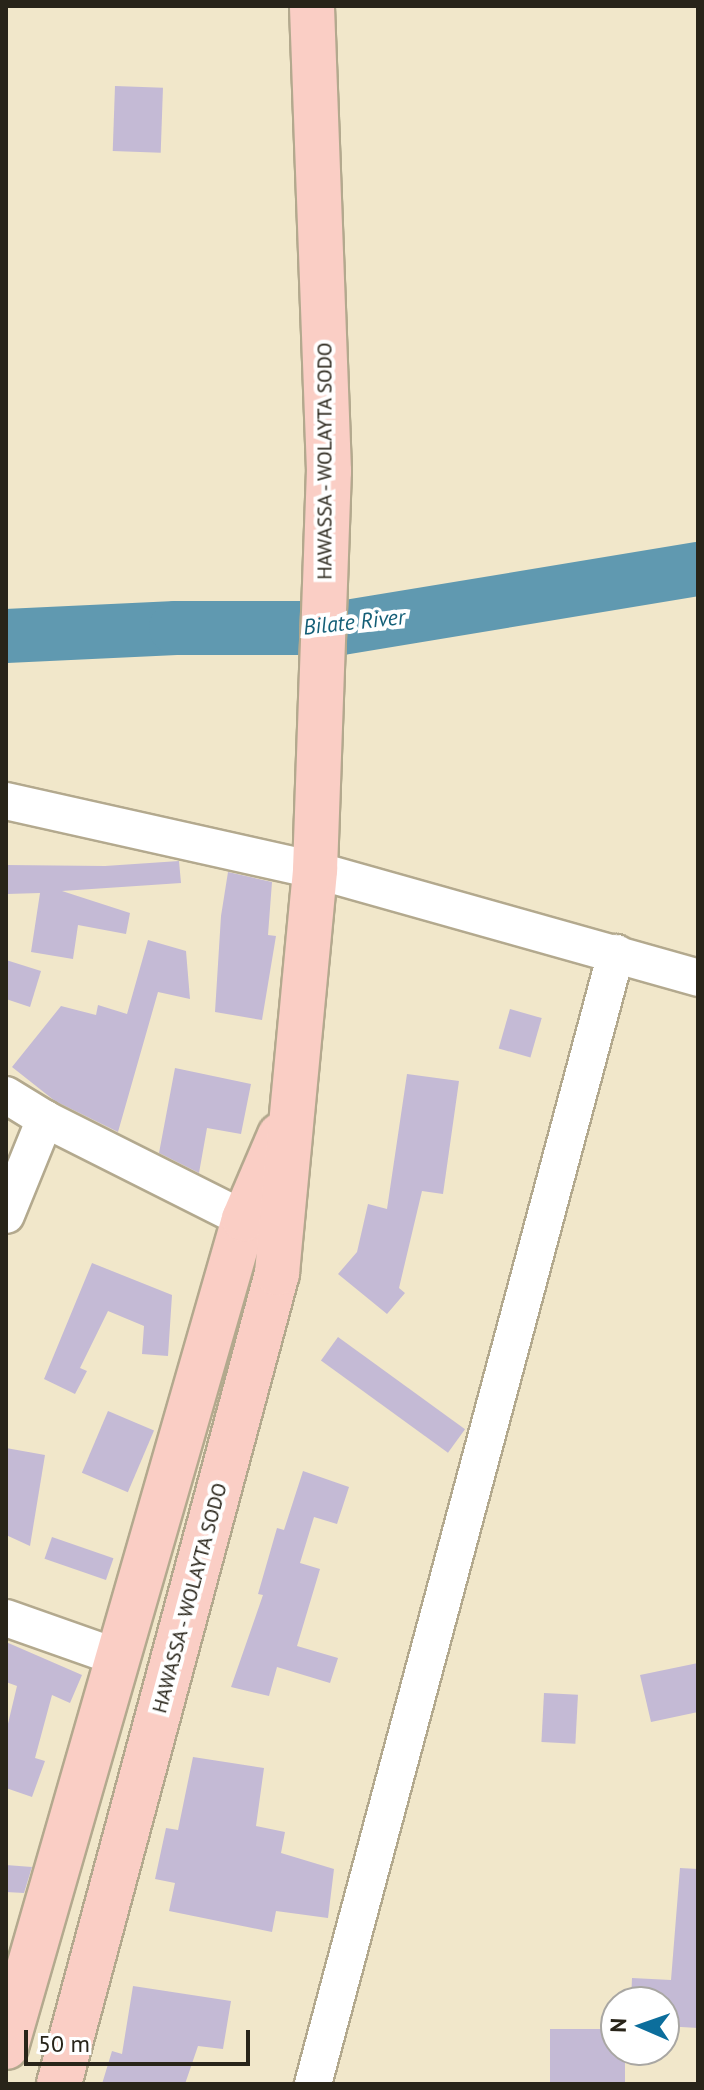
<!DOCTYPE html>
<style>
body{margin:0}
#map{position:relative;width:704px;height:2090px;overflow:hidden;background:#f1e7ca;font-family:"PT Sans",sans-serif}
div>[style]{position:absolute}
.river>*{height:54px;margin:-27px;padding:0 27px;transform-origin:27px;border-radius:27px;background:#6099b0}
.building>*{inset:0;background:#c4bad5;transform-origin:0 0}
.roads{filter:drop-shadow(2px 0 #b3a98e) drop-shadow(-2px 0 #b3a98e) drop-shadow(0 2px #b3a98e) drop-shadow(0 -2px #b3a98e)}
.minor>*{height:36px;margin:-18px;padding:0 18px;transform-origin:18px;border-radius:18px;background:#fff}
.major>*{height:44px;margin:-22px;padding:0 22px;transform-origin:22px;border-radius:22px;background:#facec5}
span{translate:-50% -50%;white-space:nowrap;text-align:center;line-height:1.15;-webkit-text-stroke:8px #fff;paint-order:stroke}
.street-label{font-size:20px;color:#282419}
.water-label{font-size:22px;color:#145f77;font-style:italic}
.frame{position:absolute;inset:0;border:8px solid #282419;pointer-events:none}
.north{position:absolute;left:600px;top:1986px;width:80px;height:80px;box-sizing:border-box;background:#fff;border:2px solid #a9a7a3;border-radius:50%;rotate:272deg;font-size:22px;font-weight:700;line-height:32px;text-align:center;color:#282419}
.north::after{content:'';display:block;margin:auto;width:28px;height:36px;background:#0c6e9c;clip-path:polygon(50% 0,100% 100%,50% 72%,0 100%)}
.scale{position:absolute;left:24px;top:2030px;width:226px;height:36px;box-sizing:border-box;border:4px solid #282419;border-top:0;padding-left:10px;font-size:24px;line-height:28px;white-space:nowrap;color:#282419;-webkit-text-stroke:6px #fff;paint-order:stroke}
</style>
<div id="map">
<div class="river">
<i style="left:6px;top:636px;width:170px;rotate:-2.7deg"></i>
<i style="left:176px;top:628px;width:165px"></i>
<i style="left:341px;top:628px;width:362px;rotate:-9.4deg"></i>
</div>
<div class="building">
<i style="left:115px;top:86px;width:48px;height:65px;rotate:2deg"></i>
<i style="clip-path:polygon(179px 861px,181px 883px,62px 891px,130px 913px,126px 934px,78px 925px,73px 959px,31px 952px,40px 893px,7px 894px,7px 865px,105px 866px)"></i>
<i style="clip-path:polygon(228px 872px,272px 882px,268px 935px,276px 936px,262px 1020px,215px 1012px,221px 916px)"></i>
<i style="clip-path:polygon(148px 940px,186px 951px,190px 999px,158px 992px,118px 1132px,55px 1101px,12px 1067px,61px 1006px,96px 1015px,98px 1005px,127px 1014px)"></i>
<i style="clip-path:polygon(6px 960px,41px 971px,30px 1007px,6px 999px)"></i>
<i style="left:510px;top:1009px;width:33px;height:41px;rotate:16deg"></i>
<i style="clip-path:polygon(175px 1068px,251px 1084px,241px 1134px,207px 1128px,199px 1173px,159px 1153px)"></i>
<i style="clip-path:polygon(407px 1074px,459px 1081px,443px 1194px,422px 1191px,399px 1288px,405px 1293px,387px 1314px,338px 1274px,357px 1252px,368px 1204px,387px 1209px)"></i>
<i style="clip-path:polygon(92px 1263px,172px 1295px,168px 1356px,142px 1354px,144px 1326px,108px 1311px,80px 1368px,87px 1371px,75px 1394px,44px 1379px)"></i>
<i style="left:338px;top:1337px;width:157px;height:29px;rotate:36deg"></i>
<i style="left:108px;top:1411px;width:50px;height:67px;rotate:23deg"></i>
<i style="clip-path:polygon(6px 1448px,45px 1455px,30px 1546px,6px 1535px)"></i>
<i style="clip-path:polygon(303px 1471px,349px 1487px,337px 1524px,314px 1517px,300px 1563px,320px 1569px,297px 1646px,338px 1658px,330px 1683px,277px 1667px,269px 1696px,231px 1687px,263px 1595px,258px 1594px,277px 1528px,284px 1530px)"></i>
<i style="left:52px;top:1537px;width:65px;height:23px;rotate:19deg"></i>
<i style="clip-path:polygon(6px 1642px,82px 1675px,70px 1703px,52px 1695px,35px 1758px,45px 1761px,32px 1797px,6px 1788px,6px 1732px,17px 1686px,6px 1682px)"></i>
<i style="clip-path:polygon(698px 1663px,698px 1712px,651px 1722px,640px 1675px)"></i>
<i style="left:544px;top:1693px;width:34px;height:49px;rotate:3deg"></i>
<i style="clip-path:polygon(193px 1757px,264px 1768px,256px 1826px,285px 1832px,281px 1853px,334px 1869px,328px 1918px,276px 1911px,272px 1932px,169px 1911px,175px 1883px,155px 1879px,166px 1828px,178px 1830px)"></i>
<i style="clip-path:polygon(6px 1865px,32px 1867px,24px 1893px,6px 1892px)"></i>
<i style="clip-path:polygon(680px 1868px,698px 1869px,698px 2028px,664px 2026px,664px 2002px,631px 2002px,632px 1978px,671px 1980px)"></i>
<i style="clip-path:polygon(133px 1986px,231px 2001px,223px 2049px,198px 2046px,185px 2084px,102px 2084px,112px 2051px,122px 2054px)"></i>
<i style="clip-path:polygon(550px 2029px,616px 2029px,616px 2050px,625px 2050px,625px 2084px,550px 2084px)"></i>
</div>
<div class="roads">
<div class="minor">
<i style="left:6px;top:801px;width:317px;rotate:12.6deg"></i>
<i style="left:315px;top:870px;width:398px;rotate:15.7deg"></i>
<i style="left:6px;top:1095px;width:46px;rotate:31.6deg"></i>
<i style="left:45px;top:1119px;width:223px;rotate:26.7deg"></i>
<i style="left:6px;top:1215px;width:104px;rotate:-67.9deg"></i>
<i style="left:6px;top:1618px;width:118px;rotate:19.4deg"></i>
<i style="left:313px;top:2084px;width:1171px;rotate:-75deg"></i>
</div>
<div class="major">
<i style="left:6px;top:2047px;width:862px;rotate:-73.96deg"></i>
<i style="left:244px;top:1219px;width:91px;rotate:-66.8deg"></i>
<i style="left:59px;top:2084px;width:840px;rotate:-74.95deg"></i>
<i style="left:277px;top:1273px;width:405px;rotate:-84.6deg"></i>
<i style="left:315px;top:870px;width:399px;rotate:-88deg"></i>
<i style="left:329px;top:471px;width:465px;rotate:-92.1deg"></i>
</div>
</div>
<div class="street-label">
<span style="left:325px;top:461px;rotate:-90deg">HAWASSA - WOLAYTA SODO</span>
<span style="left:190px;top:1598px;rotate:-75deg">HAWASSA - WOLAYTA SODO</span>
</div>
<div class="water-label">
<span style="left:354px;top:622px;rotate:-6deg">Bilate River</span>
</div>
<div class="frame"></div>
<div class="north">N</div>
<div class="scale">50 m</div>
</div>
